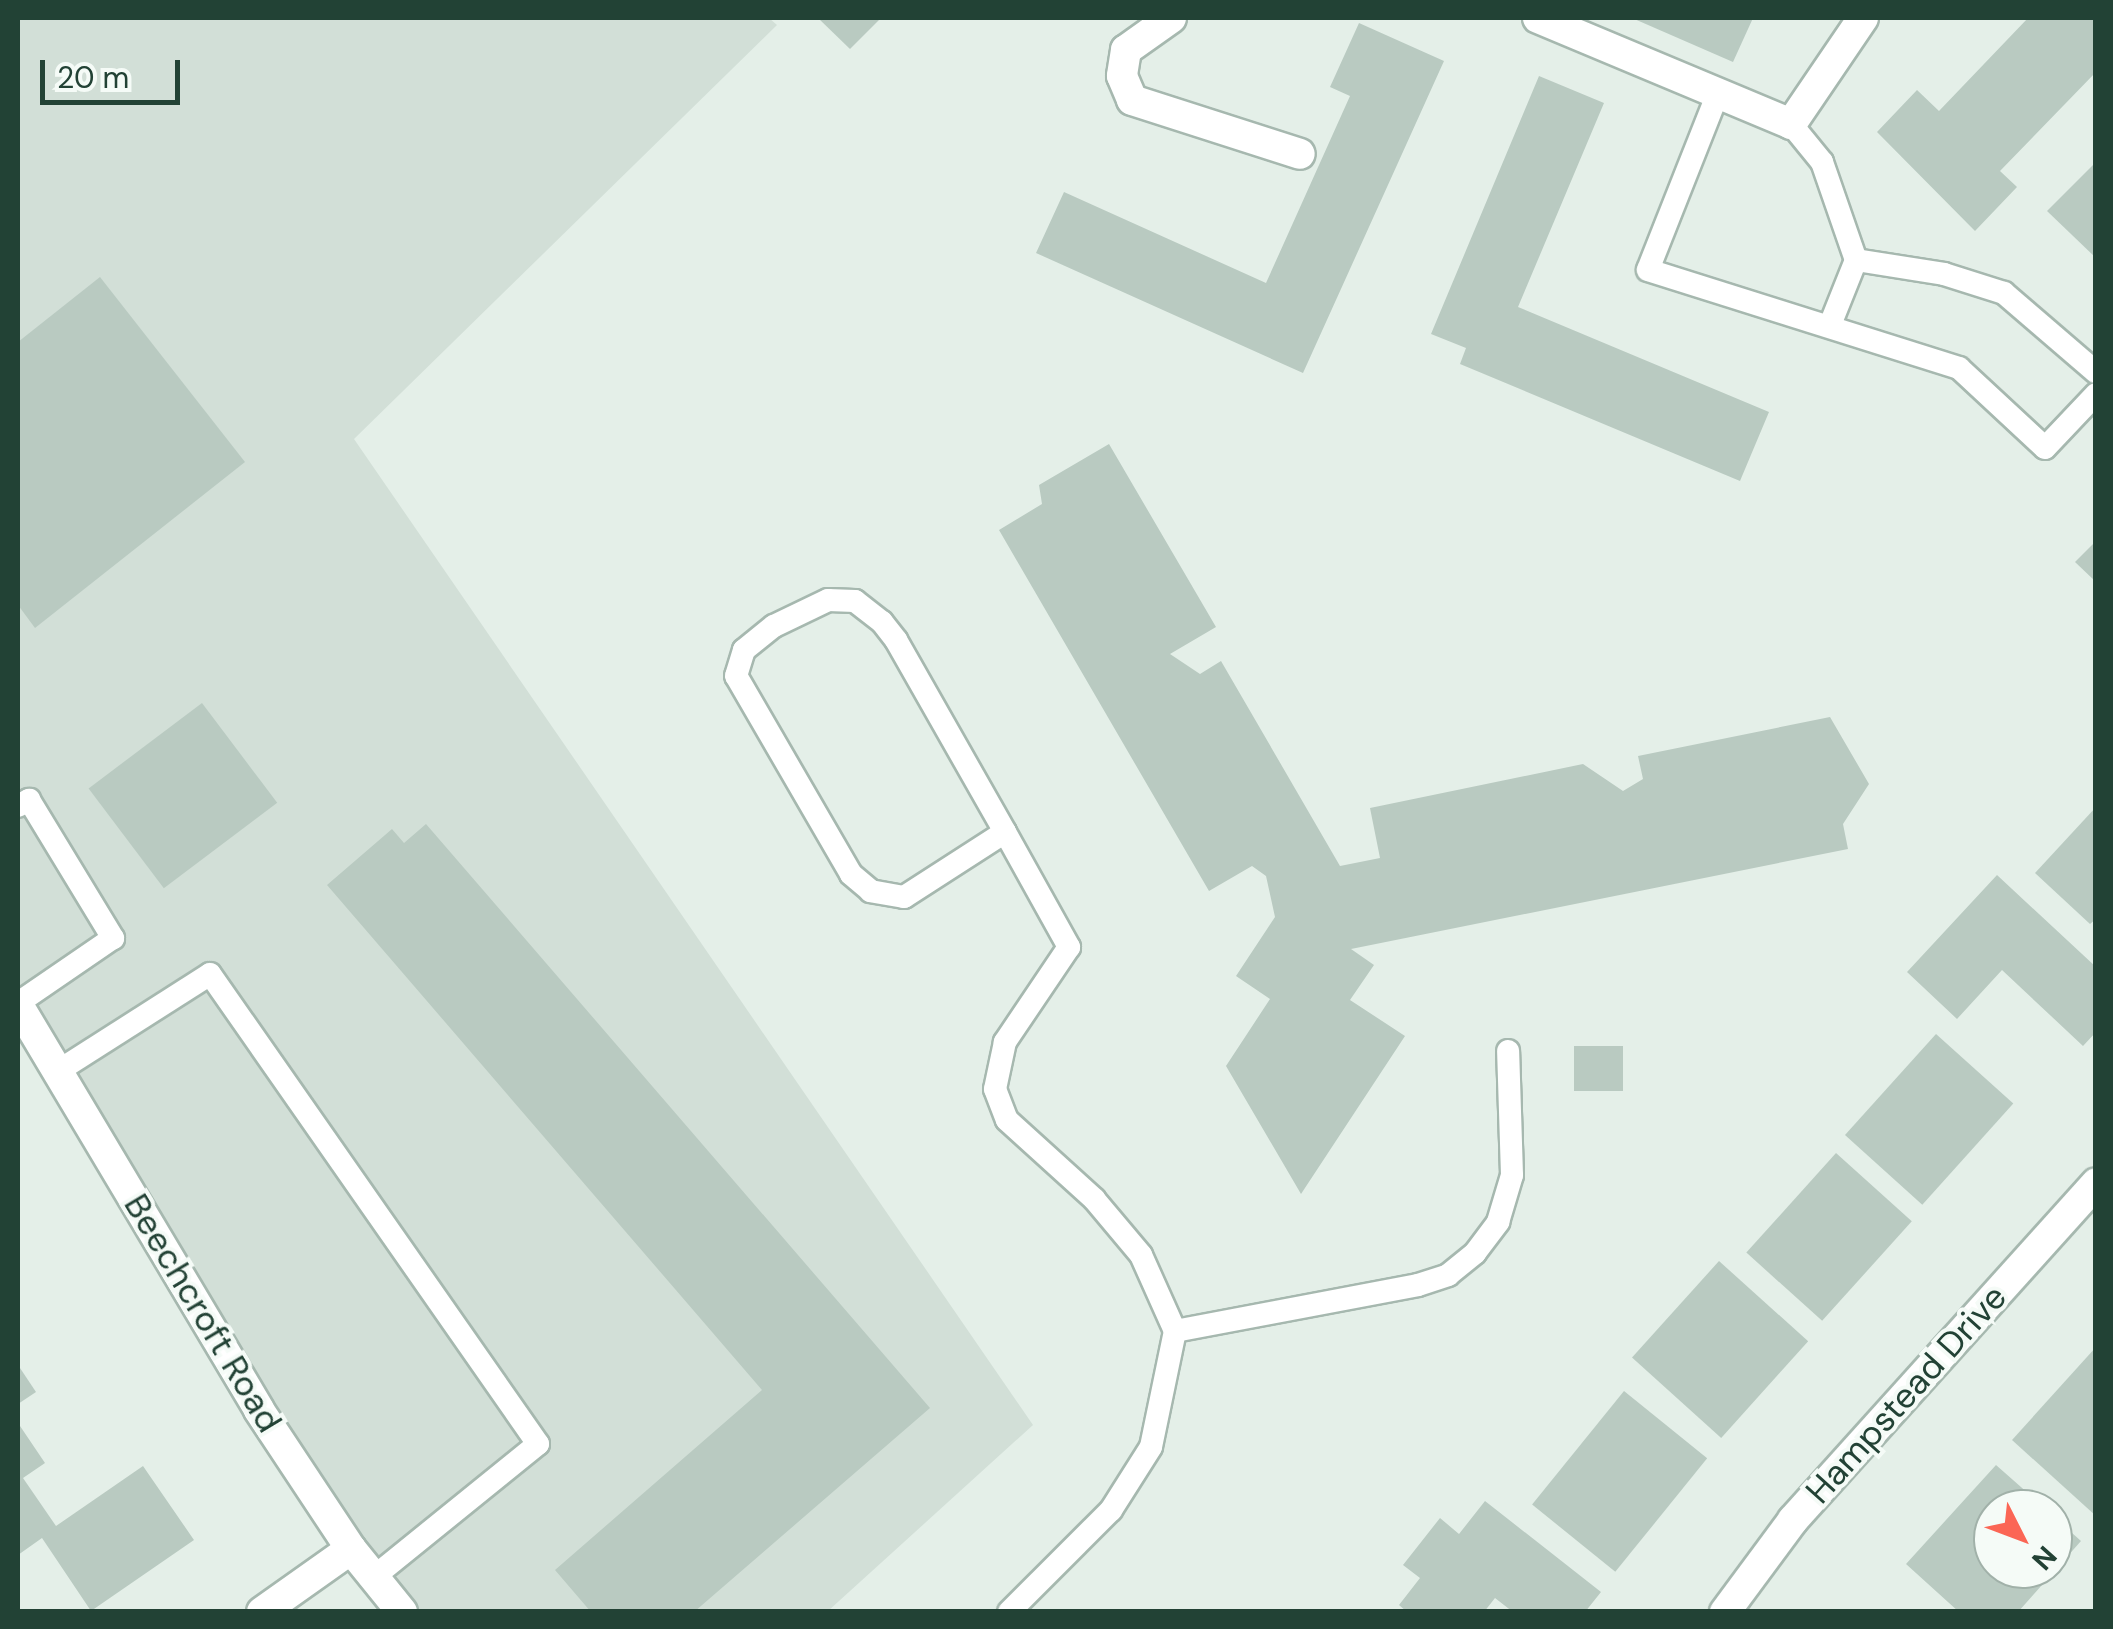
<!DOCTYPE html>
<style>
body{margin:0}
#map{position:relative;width:2113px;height:1629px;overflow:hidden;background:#e4efe8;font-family:"DM Sans",sans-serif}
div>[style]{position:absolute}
.built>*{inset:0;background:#d2dfd7}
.building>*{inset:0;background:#b9cac1;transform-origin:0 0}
.roads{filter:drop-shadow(2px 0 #a6b8af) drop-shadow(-2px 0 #a6b8af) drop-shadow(0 2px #a6b8af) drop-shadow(0 -2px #a6b8af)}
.lane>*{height:22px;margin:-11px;padding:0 11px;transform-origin:11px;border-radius:11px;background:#fff}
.street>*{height:30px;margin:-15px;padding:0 15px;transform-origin:15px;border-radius:15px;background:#fff}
span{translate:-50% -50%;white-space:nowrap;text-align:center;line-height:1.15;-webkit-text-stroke:8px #f5fbf7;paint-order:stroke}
.street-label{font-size:35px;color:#224235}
.frame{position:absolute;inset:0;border:20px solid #224235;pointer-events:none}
.north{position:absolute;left:1973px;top:1489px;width:100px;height:100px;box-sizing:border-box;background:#f5fbf7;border:2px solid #a1b1a9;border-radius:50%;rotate:132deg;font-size:28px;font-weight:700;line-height:40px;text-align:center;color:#224235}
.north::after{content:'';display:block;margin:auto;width:35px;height:45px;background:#fb6655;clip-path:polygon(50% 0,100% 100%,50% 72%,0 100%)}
.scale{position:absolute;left:40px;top:60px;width:140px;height:45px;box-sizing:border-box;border:5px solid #224235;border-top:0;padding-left:12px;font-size:30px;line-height:35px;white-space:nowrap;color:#224235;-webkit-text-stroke:8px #f5fbf7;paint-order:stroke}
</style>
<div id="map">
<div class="built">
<i style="clip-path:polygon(18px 18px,769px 18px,777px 25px,354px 439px,1033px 1425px,828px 1611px,408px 1611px,18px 1019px)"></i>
</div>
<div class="building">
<i style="clip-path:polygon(818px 18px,881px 18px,850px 49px)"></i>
<i style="clip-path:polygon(1632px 18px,1753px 18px,1733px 62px)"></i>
<i style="clip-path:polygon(2028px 18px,2096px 18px,2096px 72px,2000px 171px,2017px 187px,1975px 231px,1877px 132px,1917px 90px,1939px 111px)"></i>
<i style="clip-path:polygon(1359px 23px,1444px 61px,1303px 373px,1036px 253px,1064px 192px,1266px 283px,1350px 96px,1330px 87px)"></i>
<i style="clip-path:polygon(1539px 76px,1604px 103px,1518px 307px,1769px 412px,1740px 481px,1460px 364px,1466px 348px,1431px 334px)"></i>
<i style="clip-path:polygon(2096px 162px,2096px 258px,2047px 211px)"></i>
<i style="clip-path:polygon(100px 277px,245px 462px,35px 628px,18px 605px,18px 342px)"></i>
<i style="clip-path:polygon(1109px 444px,1216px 627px,1170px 654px,1200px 674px,1221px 661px,1340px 866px,1380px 858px,1370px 808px,1583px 764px,1623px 791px,1643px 779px,1638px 756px,1830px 717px,1869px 784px,1843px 824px,1848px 849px,1351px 949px,1374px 965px,1350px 1000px,1405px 1036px,1301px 1194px,1226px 1066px,1270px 999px,1236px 976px,1275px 917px,1266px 876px,1252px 866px,1209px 891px,999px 530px,1042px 504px,1039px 485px)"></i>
<i style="clip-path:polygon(2096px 541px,2096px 582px,2075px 562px)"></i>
<i style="left:202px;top:703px;width:125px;height:142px;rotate:53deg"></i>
<i style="clip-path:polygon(2096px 807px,2096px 919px,2090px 924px,2035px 873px)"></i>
<i style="clip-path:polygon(426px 824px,930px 1408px,694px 1612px,591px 1612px,555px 1570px,762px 1390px,327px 885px,392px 829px,404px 843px)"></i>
<i style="clip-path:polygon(1997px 875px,2096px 967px,2096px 1032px,2083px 1046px,2002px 970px,1957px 1019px,1907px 972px)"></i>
<i style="left:1936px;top:1034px;width:104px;height:136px;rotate:42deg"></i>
<i style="left:1623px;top:1046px;width:45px;height:49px;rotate:90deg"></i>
<i style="left:1836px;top:1153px;width:102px;height:134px;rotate:42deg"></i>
<i style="left:1719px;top:1261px;width:120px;height:130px;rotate:42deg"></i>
<i style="clip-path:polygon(2096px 1347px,2096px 1516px,2012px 1440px)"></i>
<i style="clip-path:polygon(18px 1365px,36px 1392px,18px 1404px)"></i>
<i style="left:1624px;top:1391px;width:107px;height:146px;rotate:39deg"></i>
<i style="clip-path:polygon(18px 1423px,45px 1463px,23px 1478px,56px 1526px,143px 1466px,194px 1540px,91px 1611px,42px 1538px,18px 1555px)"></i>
<i style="clip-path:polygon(1996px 1465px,2046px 1509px,1993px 1509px,1993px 1569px,2053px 1569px,2053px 1516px,2081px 1541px,2018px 1612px,1959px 1612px,1906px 1564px)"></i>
<i style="clip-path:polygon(1485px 1501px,1601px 1592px,1585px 1612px,1513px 1612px,1495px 1598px,1484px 1612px,1407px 1612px,1399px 1605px,1420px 1578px,1403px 1565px,1440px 1518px,1459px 1534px)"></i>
</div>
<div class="roads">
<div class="lane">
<i style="left:1718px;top:93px;width:190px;rotate:111.6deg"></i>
<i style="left:1648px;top:270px;width:326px;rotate:17.5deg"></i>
<i style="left:1959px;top:368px;width:117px;rotate:42.9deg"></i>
<i style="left:2045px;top:448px;width:74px;rotate:-46.6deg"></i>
<i style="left:1791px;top:124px;width:49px;rotate:50.8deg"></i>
<i style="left:1822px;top:162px;width:104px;rotate:70.9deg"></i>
<i style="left:1856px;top:260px;width:89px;rotate:9deg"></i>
<i style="left:1944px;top:274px;width:63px;rotate:17.6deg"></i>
<i style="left:2004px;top:293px;width:121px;rotate:40.7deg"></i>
<i style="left:1830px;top:325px;width:70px;rotate:-68.2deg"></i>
<i style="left:18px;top:806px;width:13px;rotate:-29deg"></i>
<i style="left:29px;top:800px;width:162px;rotate:58.7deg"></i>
<i style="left:113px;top:938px;width:115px;rotate:145.6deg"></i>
<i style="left:1005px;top:832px;width:120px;rotate:147.2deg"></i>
<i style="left:904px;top:897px;width:34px;rotate:-170deg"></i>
<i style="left:871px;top:891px;width:26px;rotate:-140deg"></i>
<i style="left:851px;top:874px;width:229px;rotate:-120.1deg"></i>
<i style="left:736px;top:676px;width:27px;rotate:-73deg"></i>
<i style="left:744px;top:650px;width:38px;rotate:-39deg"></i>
<i style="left:774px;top:626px;width:60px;rotate:-25.7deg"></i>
<i style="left:828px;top:600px;width:27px;rotate:2deg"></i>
<i style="left:855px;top:601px;width:34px;rotate:38deg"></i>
<i style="left:882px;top:622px;width:23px;rotate:52deg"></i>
<i style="left:896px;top:640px;width:221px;rotate:60.4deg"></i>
<i style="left:1005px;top:832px;width:132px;rotate:60.9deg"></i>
<i style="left:1069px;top:947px;width:115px;rotate:124deg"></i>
<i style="left:1005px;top:1042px;width:48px;rotate:102deg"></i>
<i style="left:995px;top:1089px;width:33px;rotate:69deg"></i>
<i style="left:1007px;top:1120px;width:118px;rotate:42.2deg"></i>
<i style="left:1094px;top:1199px;width:73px;rotate:50deg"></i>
<i style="left:1141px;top:1255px;width:83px;rotate:65.9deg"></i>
<i style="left:1175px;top:1331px;width:118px;rotate:101.7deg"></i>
<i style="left:1151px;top:1447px;width:75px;rotate:122.4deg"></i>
<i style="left:1111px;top:1510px;width:144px;rotate:135deg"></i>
<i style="left:58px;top:1071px;width:180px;rotate:-32.5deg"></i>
<i style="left:210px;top:974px;width:573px;rotate:55.09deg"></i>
<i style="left:538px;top:1444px;width:211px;rotate:141deg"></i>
<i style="left:1175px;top:1331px;width:247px;rotate:-10.7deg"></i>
<i style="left:1418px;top:1285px;width:32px;rotate:-18deg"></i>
<i style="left:1448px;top:1275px;width:35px;rotate:-39deg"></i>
<i style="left:1475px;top:1253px;width:39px;rotate:-53deg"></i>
<i style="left:1498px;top:1222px;width:49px;rotate:-73.4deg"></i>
<i style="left:1512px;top:1175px;width:124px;rotate:-91.8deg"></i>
</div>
<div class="street">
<i style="left:1171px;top:18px;width:55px;rotate:144.6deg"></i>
<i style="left:1126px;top:50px;width:26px;rotate:99deg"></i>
<i style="left:1122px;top:76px;width:26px;rotate:67deg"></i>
<i style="left:1132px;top:100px;width:176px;rotate:17.8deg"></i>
<i style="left:1538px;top:18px;width:274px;rotate:22.7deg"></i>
<i style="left:1791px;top:124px;width:128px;rotate:-55.8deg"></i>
<i style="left:18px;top:1005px;width:471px;rotate:59.2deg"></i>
<i style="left:259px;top:1410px;width:167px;rotate:56.5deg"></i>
<i style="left:351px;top:1549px;width:81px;rotate:51deg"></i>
<i style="left:262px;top:1612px;width:109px;rotate:-35.3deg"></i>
<i style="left:1725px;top:1612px;width:114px;rotate:-53.5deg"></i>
<i style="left:1793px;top:1520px;width:453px;rotate:-48deg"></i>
</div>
</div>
<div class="street-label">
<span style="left:203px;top:1313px;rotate:59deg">Beechcroft Road</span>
<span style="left:1906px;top:1394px;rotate:-48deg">Hampstead Drive</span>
</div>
<div class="frame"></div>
<div class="north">N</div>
<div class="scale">20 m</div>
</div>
